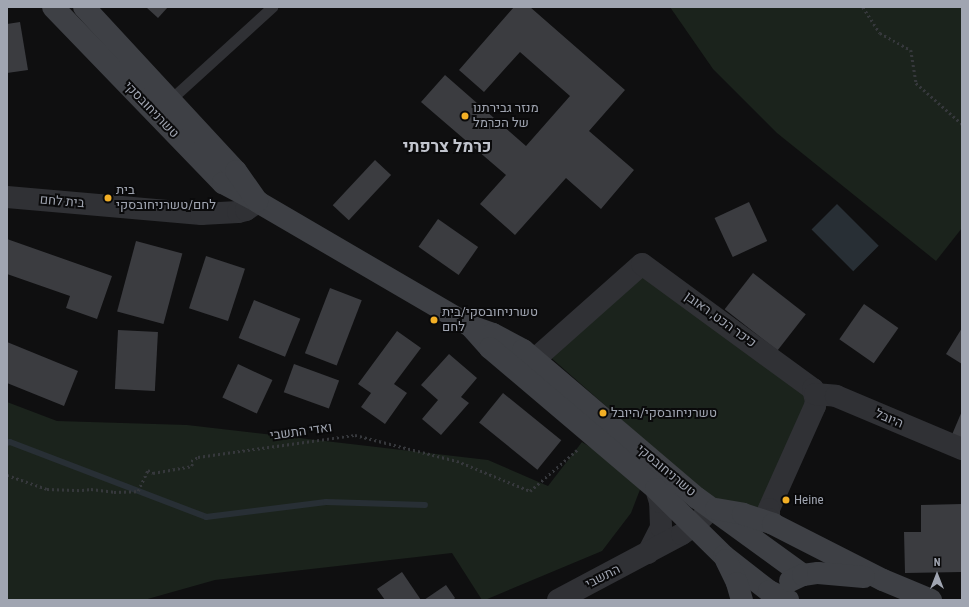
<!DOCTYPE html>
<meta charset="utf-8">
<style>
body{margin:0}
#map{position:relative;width:969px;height:607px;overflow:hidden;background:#0f0f10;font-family:"Roboto Condensed",Heebo,sans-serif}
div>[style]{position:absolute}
.green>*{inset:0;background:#1b231c}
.water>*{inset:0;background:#282f35;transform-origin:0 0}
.stream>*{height:6px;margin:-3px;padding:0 3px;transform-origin:3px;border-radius:3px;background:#282f35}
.building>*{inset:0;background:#3b3c40;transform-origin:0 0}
.path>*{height:2.5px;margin-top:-1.25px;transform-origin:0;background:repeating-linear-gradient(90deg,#36383c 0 2px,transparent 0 5px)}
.lane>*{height:11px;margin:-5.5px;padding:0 5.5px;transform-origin:5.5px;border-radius:5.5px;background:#303135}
.street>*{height:22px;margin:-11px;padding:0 11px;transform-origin:11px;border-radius:11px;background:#303135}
.secondary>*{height:22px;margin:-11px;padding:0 11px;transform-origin:11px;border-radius:11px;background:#3e4045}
.dots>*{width:11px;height:11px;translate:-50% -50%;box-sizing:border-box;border:2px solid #0a0a0b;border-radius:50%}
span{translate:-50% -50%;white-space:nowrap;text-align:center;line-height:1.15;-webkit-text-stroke:4px #0a0a0b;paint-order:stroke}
.poi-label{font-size:13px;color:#a0a5b1}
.left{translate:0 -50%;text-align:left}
.street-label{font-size:13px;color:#a0a5b1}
.district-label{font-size:17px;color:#c1c4cd;font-weight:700}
.frame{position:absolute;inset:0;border:8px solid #a0a5b1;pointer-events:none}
.north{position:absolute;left:917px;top:555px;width:40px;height:40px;-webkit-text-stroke:3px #0a0a0b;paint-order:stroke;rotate:0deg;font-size:11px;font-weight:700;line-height:16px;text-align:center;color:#a0a5b1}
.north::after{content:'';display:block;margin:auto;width:14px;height:18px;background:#a0a5b1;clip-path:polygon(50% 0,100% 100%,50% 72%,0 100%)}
</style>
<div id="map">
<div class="green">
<i style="clip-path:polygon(670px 7px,962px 7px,962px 228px,936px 261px,777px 133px,713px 69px)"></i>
<i style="clip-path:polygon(642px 275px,810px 399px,758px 511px,708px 496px,549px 356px)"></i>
<i style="clip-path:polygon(7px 402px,57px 421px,187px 425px,488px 460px,548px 486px,582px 442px,620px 466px,641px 487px,631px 513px,602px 551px,485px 600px,482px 600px,452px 553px,215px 580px,144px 600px,7px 600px)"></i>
</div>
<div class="water">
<i style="left:837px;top:204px;width:59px;height:36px;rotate:45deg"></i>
</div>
<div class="stream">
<i style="left:7px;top:443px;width:3px;rotate:-18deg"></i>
<i style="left:10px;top:442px;width:210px;rotate:20.9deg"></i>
<i style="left:206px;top:517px;width:121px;rotate:-7.1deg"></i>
<i style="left:326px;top:502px;width:99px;rotate:1.7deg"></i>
</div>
<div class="building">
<i style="clip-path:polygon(146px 7px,168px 7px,158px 18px)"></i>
<i style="clip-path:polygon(514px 7px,530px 7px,625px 90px,589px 131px,634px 170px,601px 209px,566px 178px,515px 235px,480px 204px,506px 175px,421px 102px,445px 75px,526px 146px,570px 96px,520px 52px,484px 92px,459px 70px)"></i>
<i style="clip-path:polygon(20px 22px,28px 70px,7px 73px,7px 24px)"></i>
<i style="left:375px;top:160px;width:22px;height:62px;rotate:43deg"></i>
<i style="left:749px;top:202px;width:43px;height:38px;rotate:65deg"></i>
<i style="left:438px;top:219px;width:49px;height:34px;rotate:35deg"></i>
<i style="clip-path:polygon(7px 239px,112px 276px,97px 319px,66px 308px,70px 296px,7px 274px)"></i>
<i style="left:136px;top:241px;width:48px;height:73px;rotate:15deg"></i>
<i style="left:206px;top:256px;width:41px;height:55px;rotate:18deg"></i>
<i style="left:753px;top:273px;width:67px;height:46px;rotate:38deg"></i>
<i style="left:330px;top:288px;width:34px;height:70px;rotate:21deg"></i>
<i style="left:254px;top:300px;width:50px;height:41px;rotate:22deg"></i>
<i style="left:864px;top:304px;width:42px;height:43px;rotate:35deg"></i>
<i style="clip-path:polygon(962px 328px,962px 364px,946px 354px)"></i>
<i style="left:118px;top:330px;width:40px;height:59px;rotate:3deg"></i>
<i style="clip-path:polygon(397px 331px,421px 348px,394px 384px,407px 393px,385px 424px,361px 407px,371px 393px,358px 384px)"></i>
<i style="clip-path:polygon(7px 342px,78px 371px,64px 406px,7px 383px)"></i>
<i style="clip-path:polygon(449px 354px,477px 378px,461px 397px,469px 403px,441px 435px,422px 419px,438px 400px,421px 385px)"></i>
<i style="left:238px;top:364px;width:38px;height:37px;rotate:25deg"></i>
<i style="left:294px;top:364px;width:48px;height:30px;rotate:20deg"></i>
<i style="left:503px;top:393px;width:75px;height:38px;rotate:39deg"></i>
<i style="clip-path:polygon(962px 411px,962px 441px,951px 437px)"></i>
<i style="clip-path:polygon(962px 504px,962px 572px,905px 573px,904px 532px,921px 532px,921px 505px)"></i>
<i style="clip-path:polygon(402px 572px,421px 600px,385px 600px,377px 589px)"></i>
<i style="clip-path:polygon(446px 585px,455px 598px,453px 600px,424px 600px)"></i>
</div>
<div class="path">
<i style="left:863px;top:7px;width:31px;rotate:57deg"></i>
<i style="left:880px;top:33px;width:35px;rotate:29deg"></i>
<i style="left:911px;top:50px;width:33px;rotate:81deg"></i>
<i style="left:916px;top:83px;width:62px;rotate:41.7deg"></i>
<i style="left:7px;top:475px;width:42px;rotate:19.3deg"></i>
<i style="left:47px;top:489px;width:35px;rotate:2deg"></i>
<i style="left:82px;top:490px;width:9px;rotate:-6deg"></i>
<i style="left:91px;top:489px;width:23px;rotate:7deg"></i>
<i style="left:114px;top:492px;width:24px;rotate:-2deg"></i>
<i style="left:138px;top:491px;width:23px;rotate:-65deg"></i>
<i style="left:148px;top:470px;width:6px;rotate:31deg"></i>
<i style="left:153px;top:473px;width:40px;rotate:-10deg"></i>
<i style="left:192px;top:466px;width:5px;rotate:-101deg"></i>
<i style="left:191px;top:461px;width:8px;rotate:-30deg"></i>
<i style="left:198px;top:457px;width:159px;rotate:-8deg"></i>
<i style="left:355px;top:435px;width:105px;rotate:14.3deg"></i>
<i style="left:457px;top:461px;width:79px;rotate:22.3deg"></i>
<i style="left:530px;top:491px;width:64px;rotate:-41.2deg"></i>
</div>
<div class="lane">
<i style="left:171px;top:99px;width:137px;rotate:-42.3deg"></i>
</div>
<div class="street">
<i style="left:7px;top:197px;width:195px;rotate:5deg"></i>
<i style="left:201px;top:214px;width:37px;rotate:-3deg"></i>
<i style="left:238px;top:212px;width:8px;rotate:-14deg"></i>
<i style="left:246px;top:210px;width:14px;rotate:-34deg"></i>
<i style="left:528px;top:377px;width:13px;rotate:-77deg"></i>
<i style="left:531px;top:364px;width:6px;rotate:-51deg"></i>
<i style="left:535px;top:359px;width:143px;rotate:-41.6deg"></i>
<i style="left:642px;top:264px;width:212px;rotate:36.2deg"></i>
<i style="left:813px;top:389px;width:12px;rotate:76deg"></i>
<i style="left:816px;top:401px;width:5px;rotate:101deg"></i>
<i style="left:815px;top:406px;width:113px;rotate:114.1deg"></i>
<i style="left:769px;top:509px;width:10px;rotate:90deg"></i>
<i style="left:769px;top:519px;width:6px;rotate:51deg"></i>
<i style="left:815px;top:394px;width:21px;rotate:5deg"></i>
<i style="left:836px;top:396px;width:137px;rotate:22.8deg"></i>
<i style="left:648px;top:553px;width:29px;rotate:-63deg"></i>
<i style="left:661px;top:527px;width:25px;rotate:-92deg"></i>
<i style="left:660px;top:502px;width:14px;rotate:-107deg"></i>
<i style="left:558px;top:600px;width:140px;rotate:-28deg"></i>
<i style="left:682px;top:534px;width:14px;rotate:-34deg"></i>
<i style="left:694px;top:526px;width:24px;rotate:-45deg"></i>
</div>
<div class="secondary">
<i style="left:53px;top:7px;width:245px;rotate:46deg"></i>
<i style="left:223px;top:183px;width:40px;rotate:28deg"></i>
<i style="left:258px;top:202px;width:246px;rotate:30.3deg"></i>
<i style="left:470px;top:326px;width:24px;rotate:19deg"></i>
<i style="left:493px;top:334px;width:34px;rotate:28deg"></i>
<i style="left:523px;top:350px;width:228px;rotate:40.4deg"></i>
<i style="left:697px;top:498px;width:131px;rotate:36deg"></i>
<i style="left:84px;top:7px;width:224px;rotate:47.2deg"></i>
<i style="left:236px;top:171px;width:37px;rotate:55deg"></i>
<i style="left:472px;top:328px;width:27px;rotate:48deg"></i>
<i style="left:490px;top:348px;width:218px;rotate:40.3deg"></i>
<i style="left:656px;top:489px;width:95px;rotate:44.6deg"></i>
<i style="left:724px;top:556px;width:57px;rotate:37.9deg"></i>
<i style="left:769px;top:591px;width:21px;rotate:25deg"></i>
<i style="left:716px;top:509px;width:27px;rotate:10deg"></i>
<i style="left:743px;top:514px;width:32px;rotate:18deg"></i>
<i style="left:773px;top:524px;width:123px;rotate:27deg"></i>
<i style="left:883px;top:580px;width:52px;rotate:22.6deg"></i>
<i style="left:726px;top:560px;width:25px;rotate:64deg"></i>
<i style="left:737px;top:583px;width:18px;rotate:74deg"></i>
<i style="left:790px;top:581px;width:14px;rotate:-25deg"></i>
<i style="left:803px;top:575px;width:15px;rotate:-8deg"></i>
<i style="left:818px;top:573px;width:46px;rotate:5deg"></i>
</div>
<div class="dots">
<i style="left:465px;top:116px;background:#f2af25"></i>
<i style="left:108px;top:198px;background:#f2af25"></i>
<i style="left:434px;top:320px;background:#f2af25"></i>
<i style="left:603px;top:413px;background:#f2af25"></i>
<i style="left:786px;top:500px;background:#f2af25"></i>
</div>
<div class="poi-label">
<span class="left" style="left:473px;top:116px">מנזר גבירתנו<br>של הכרמל</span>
<span class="left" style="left:116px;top:198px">בית<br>לחם/טשרניחובסקי</span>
<span class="left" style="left:442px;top:320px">טשרניחובסקי/בית<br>לחם</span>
<span class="left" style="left:611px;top:413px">טשרניחובסקי/היובל</span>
<span class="left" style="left:794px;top:500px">Heine</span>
</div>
<div class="street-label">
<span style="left:151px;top:110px;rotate:46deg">טשרניחובסקי</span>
<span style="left:62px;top:202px;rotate:5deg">בית לחם</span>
<span style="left:720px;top:320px;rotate:36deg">כיכר הכט, ראובן</span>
<span style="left:889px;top:419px;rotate:23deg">היובל</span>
<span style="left:301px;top:432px;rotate:-8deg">ואדי התשבי</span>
<span style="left:666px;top:471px;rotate:40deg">טשרניחובסקי</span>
<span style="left:603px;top:577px;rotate:-27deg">התשבי</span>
</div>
<div class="district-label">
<span style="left:447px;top:147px">כרמל צרפתי</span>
</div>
<div class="frame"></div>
<div class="north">N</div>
</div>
